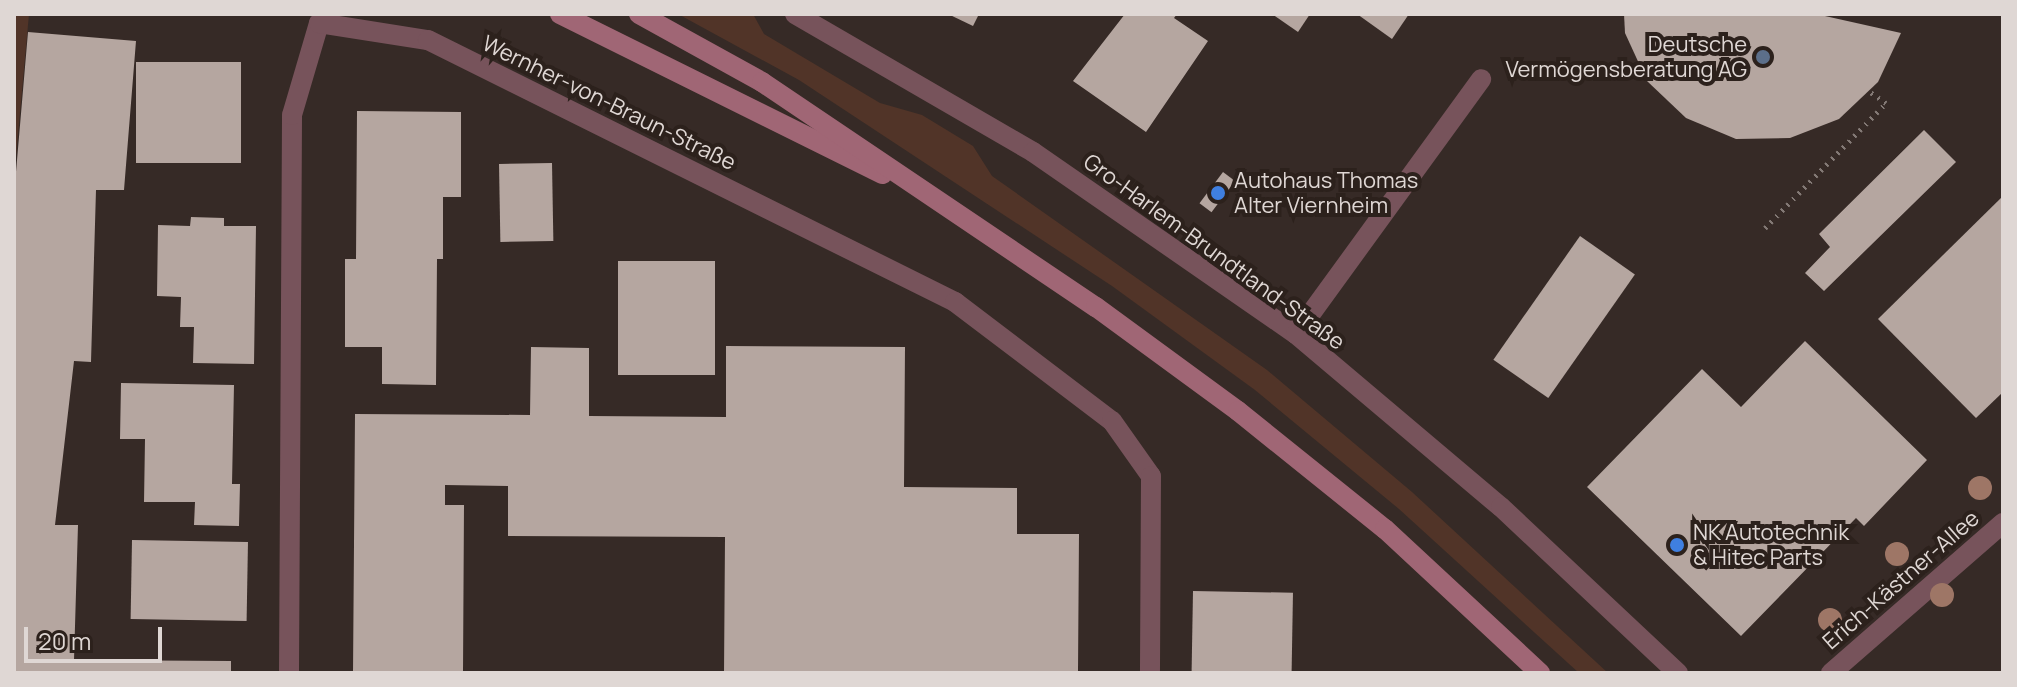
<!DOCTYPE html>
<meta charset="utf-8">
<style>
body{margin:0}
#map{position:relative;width:2017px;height:687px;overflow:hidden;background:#362a26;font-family:Manrope,sans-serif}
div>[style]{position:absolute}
.green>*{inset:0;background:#513428}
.building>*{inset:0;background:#b5a6a0;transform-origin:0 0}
.path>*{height:5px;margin-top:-2.5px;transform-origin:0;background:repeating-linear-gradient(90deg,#837975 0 2px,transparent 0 8px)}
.service>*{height:20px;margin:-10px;padding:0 10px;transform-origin:10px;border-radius:10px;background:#77535b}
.minor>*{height:20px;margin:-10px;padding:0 10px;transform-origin:10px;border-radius:10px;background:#77535b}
.secondary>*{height:20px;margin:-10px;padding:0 10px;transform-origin:10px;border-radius:10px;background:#a06675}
.trees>*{width:24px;height:24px;margin:-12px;border-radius:50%;background:#9e7666}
.dots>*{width:22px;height:22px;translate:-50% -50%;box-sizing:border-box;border:4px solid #2c211c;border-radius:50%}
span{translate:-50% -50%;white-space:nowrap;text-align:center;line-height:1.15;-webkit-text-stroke:8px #2c211c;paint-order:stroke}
.poi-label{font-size:22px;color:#dfd7d4}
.right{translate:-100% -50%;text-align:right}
.left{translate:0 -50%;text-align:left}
.street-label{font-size:22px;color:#dfd7d4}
.frame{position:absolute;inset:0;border:16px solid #dfd7d4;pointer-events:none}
.scale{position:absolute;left:24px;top:627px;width:138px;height:36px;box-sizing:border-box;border:4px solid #dfd7d4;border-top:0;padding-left:10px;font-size:24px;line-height:28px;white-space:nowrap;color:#dfd7d4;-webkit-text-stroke:6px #2c211c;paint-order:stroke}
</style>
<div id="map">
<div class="green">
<i style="clip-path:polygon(14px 14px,29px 14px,14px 178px)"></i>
<i style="clip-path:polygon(678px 14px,753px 14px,764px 34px,880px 103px,922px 115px,973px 146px,992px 176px,1267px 370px,1412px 492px,1608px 673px,1579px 673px,1399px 509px,1255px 390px,1112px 286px,799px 80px)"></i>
</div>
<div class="building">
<i style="clip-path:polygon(948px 14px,979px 14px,973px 26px)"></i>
<i style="clip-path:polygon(1125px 14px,1177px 14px,1174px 18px,1208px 41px,1146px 132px,1073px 81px)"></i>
<i style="clip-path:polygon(1272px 14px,1310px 14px,1298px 32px)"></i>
<i style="clip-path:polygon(1357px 14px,1409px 14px,1392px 39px)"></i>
<i style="clip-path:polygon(1624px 14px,1816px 14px,1901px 33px,1878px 82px,1839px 119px,1790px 138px,1736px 139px,1686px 118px,1647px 81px,1625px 33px)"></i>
<i style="clip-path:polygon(28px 32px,136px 41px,124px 190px,96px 190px,91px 362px,74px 361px,55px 525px,78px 525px,74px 660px,231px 661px,231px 673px,14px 673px,14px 195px)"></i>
<i style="left:241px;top:62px;width:101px;height:105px;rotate:90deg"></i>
<i style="clip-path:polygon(357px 111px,461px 112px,461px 197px,443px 197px,443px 259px,437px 259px,436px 385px,382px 384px,382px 347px,345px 347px,345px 259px,356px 259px)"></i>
<i style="clip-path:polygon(1924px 130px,1956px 162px,1824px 291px,1805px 273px,1830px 247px,1819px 234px)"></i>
<i style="left:552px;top:163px;width:78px;height:53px;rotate:89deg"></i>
<i style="left:1223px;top:172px;width:15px;height:39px;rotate:37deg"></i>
<i style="clip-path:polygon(2003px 196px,2003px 392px,1976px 418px,1878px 319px)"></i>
<i style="clip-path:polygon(191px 217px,224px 218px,224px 226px,256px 226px,254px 364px,193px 363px,194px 327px,180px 327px,181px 297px,157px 296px,158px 225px,190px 226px)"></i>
<i style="left:1580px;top:236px;width:67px;height:151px;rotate:35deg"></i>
<i style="left:618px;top:261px;width:97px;height:114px"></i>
<i style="clip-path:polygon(1805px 341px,1927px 460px,1864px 526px,1856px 518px,1741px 636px,1587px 487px,1702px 369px,1741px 407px)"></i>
<i style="clip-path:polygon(726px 346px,905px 347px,904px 487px,1017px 488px,1017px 534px,1079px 534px,1078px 671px,724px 673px,725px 537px,508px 536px,508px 486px,445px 485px,445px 505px,464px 505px,463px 673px,353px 673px,355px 414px,530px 415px,531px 347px,589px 348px,589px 416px,726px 417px)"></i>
<i style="clip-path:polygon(121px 383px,234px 385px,232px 484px,240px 484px,239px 526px,194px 525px,195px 502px,144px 502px,145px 439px,120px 439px)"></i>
<i style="left:132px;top:540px;width:116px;height:79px;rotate:1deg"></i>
<i style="left:1193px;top:591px;width:100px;height:82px;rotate:1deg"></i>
</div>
<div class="path">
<i style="left:1765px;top:228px;width:174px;rotate:-45.9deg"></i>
<i style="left:1886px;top:103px;width:21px;rotate:-145deg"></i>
</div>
<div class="service">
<i style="left:1296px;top:334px;width:315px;rotate:-54deg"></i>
</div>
<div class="minor">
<i style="left:795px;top:14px;width:275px;rotate:30.1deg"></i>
<i style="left:1033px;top:152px;width:320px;rotate:34.7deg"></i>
<i style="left:1296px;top:334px;width:268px;rotate:40.2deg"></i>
<i style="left:1501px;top:507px;width:243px;rotate:43.2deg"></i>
<i style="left:289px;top:673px;width:558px;rotate:-89.69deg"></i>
<i style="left:292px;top:115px;width:96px;rotate:-73.6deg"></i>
<i style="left:319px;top:23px;width:110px;rotate:8.9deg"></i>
<i style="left:428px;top:40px;width:589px;rotate:26.43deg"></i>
<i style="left:955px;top:302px;width:197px;rotate:37.2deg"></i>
<i style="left:1112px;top:421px;width:67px;rotate:54.7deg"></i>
<i style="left:1151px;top:476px;width:197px;rotate:90.3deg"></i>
<i style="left:1831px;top:673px;width:228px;rotate:-41.1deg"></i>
</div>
<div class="secondary">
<i style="left:560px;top:14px;width:360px;rotate:26.4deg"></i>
<i style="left:639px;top:14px;width:141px;rotate:28.9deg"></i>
<i style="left:762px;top:82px;width:403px;rotate:34deg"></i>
<i style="left:1096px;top:307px;width:176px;rotate:36.2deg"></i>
<i style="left:1238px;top:411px;width:189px;rotate:38.8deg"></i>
<i style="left:1385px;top:529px;width:212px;rotate:42.9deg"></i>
</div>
<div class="trees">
<i style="left:1980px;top:488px"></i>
<i style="left:1897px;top:554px"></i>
<i style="left:1942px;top:595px"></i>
<i style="left:1830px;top:620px"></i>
</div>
<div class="dots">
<i style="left:1763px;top:57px;background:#5c6f8a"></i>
<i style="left:1218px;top:193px;background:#3f7fe0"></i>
<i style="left:1677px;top:545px;background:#3f7fe0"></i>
</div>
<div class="poi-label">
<span class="right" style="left:1747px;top:57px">Deutsche<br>Vermögensberatung AG</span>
<span class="left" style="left:1234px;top:193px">Autohaus Thomas<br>Alter Viernheim</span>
<span class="left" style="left:1693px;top:545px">NK Autotechnik<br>&amp; Hitec Parts</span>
</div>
<div class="street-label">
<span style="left:609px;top:103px;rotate:26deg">Wernher-von-Braun-Straße</span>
<span style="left:1214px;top:252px;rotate:36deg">Gro-Harlem-Brundtland-Straße</span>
<span style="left:1901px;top:580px;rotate:-41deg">Erich-Kästner-Allee</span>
</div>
<div class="frame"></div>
<div class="scale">20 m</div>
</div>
